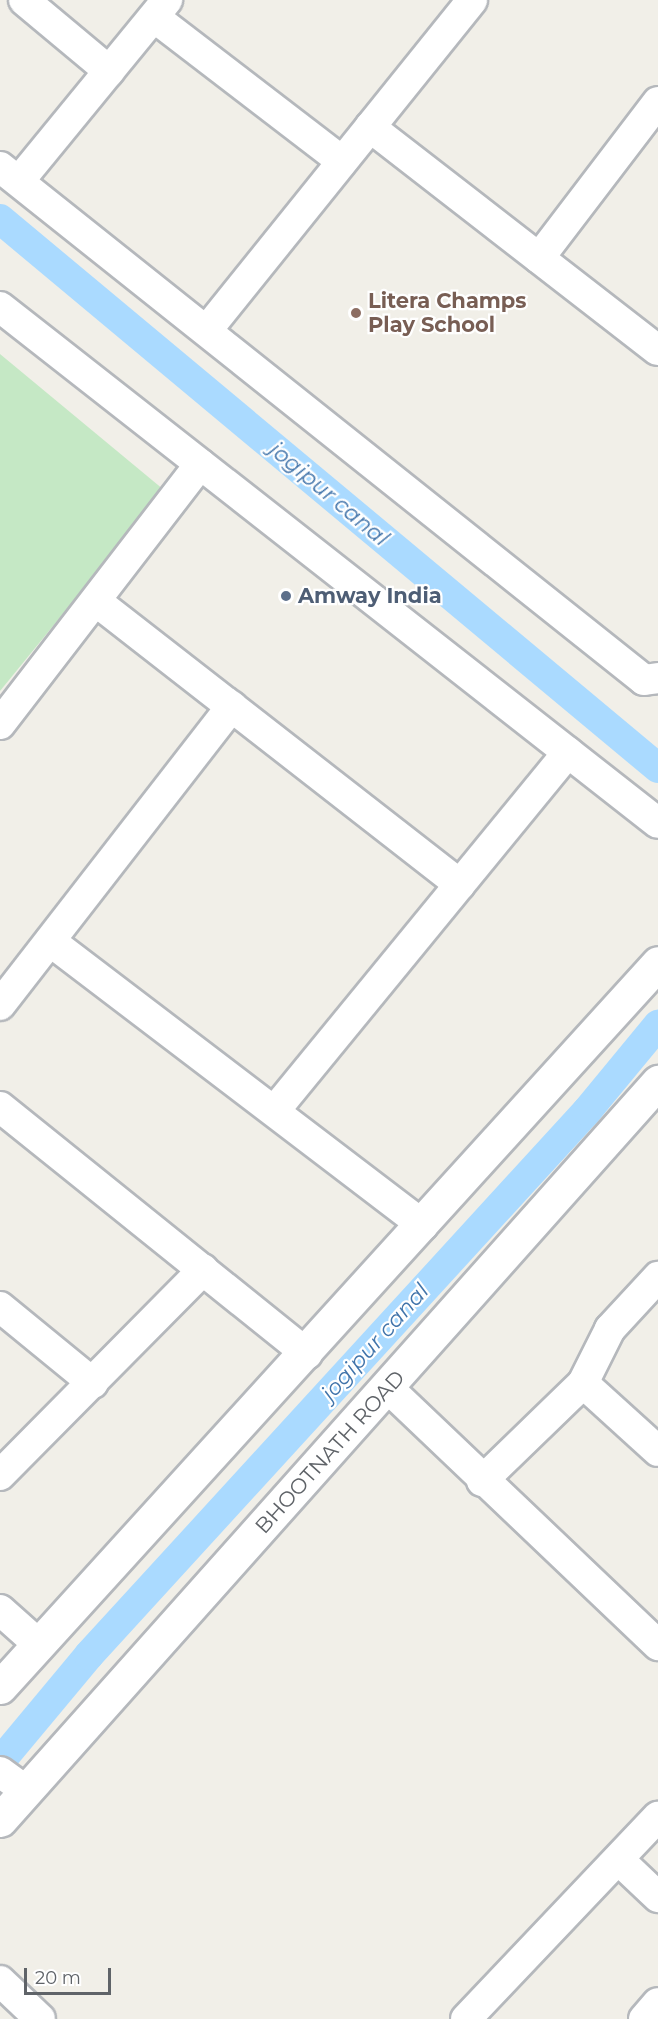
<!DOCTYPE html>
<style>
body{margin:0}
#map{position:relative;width:658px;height:2019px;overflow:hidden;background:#f1efe8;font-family:Montserrat,sans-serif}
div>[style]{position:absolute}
.green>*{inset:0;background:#c5e8c5}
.canal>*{height:30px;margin:-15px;padding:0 15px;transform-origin:15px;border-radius:15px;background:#aadaff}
.roads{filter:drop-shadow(2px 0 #b5b8bc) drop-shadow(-2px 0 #b5b8bc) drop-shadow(0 2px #b5b8bc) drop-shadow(0 -2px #b5b8bc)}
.street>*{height:30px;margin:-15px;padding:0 15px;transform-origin:15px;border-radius:15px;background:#fff}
.secondary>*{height:33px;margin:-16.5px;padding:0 16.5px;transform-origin:16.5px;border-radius:16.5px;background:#fff}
.dots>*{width:16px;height:16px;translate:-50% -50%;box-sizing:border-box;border:3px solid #fff;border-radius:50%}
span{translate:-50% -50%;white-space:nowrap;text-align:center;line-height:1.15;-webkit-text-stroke:4.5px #fff;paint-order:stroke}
.education-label{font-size:21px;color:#785e54;font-weight:700}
.left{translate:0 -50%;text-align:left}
.service-label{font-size:21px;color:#4e5e75;font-weight:700}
.street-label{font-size:21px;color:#5f6368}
.water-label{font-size:22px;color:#4174aa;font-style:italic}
.scale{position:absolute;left:24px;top:1968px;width:87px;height:27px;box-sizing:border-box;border:3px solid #5f6368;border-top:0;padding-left:8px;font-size:18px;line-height:21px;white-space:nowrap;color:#5f6368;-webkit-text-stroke:4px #fff;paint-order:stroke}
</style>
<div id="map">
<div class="green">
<i style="clip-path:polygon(0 354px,164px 490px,0 691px)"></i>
</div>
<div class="canal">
<i style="left:0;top:219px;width:857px;rotate:39.84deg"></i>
<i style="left:0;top:1762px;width:139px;rotate:-50.2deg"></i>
<i style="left:89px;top:1655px;width:738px;rotate:-47.53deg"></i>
<i style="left:587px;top:1111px;width:112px;rotate:-50.5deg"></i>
</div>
<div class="roads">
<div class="street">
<i style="left:24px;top:0;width:111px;rotate:39.9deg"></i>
<i style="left:154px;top:17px;width:237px;rotate:37.5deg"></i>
<i style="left:370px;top:127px;width:364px;rotate:37.8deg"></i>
<i style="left:0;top:167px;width:823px;rotate:38.54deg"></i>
<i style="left:644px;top:680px;width:14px;rotate:-8deg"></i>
<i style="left:19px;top:181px;width:234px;rotate:-50.7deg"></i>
<i style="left:539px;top:258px;width:196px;rotate:-52.7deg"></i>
<i style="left:0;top:307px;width:836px;rotate:38.1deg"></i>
<i style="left:207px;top:330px;width:423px;rotate:-51.2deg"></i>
<i style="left:97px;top:602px;width:460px;rotate:37.9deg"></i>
<i style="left:0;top:724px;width:328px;rotate:-52.4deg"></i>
<i style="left:50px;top:941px;width:469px;rotate:37.3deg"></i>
<i style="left:0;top:1005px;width:378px;rotate:-52.2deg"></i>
<i style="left:0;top:1107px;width:394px;rotate:38.8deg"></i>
<i style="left:276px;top:1109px;width:461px;rotate:-50.7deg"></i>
<i style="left:0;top:1307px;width:120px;rotate:39.3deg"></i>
<i style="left:583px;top:1383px;width:101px;rotate:42.2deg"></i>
<i style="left:388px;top:1388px;width:373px;rotate:43.6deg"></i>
<i style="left:0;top:1475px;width:289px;rotate:-45.3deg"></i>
<i style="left:482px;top:1481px;width:141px;rotate:-44.1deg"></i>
<i style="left:583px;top:1383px;width:60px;rotate:-63.4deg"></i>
<i style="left:610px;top:1329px;width:71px;rotate:-47.3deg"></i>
<i style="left:0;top:1610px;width:50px;rotate:41.7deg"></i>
<i style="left:0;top:1772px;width:31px;rotate:36deg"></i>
<i style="left:619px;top:1860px;width:54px;rotate:43.5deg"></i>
<i style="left:0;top:1981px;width:55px;rotate:43.5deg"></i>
<i style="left:466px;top:2019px;width:279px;rotate:-46.5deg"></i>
<i style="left:644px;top:2019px;width:21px;rotate:-49deg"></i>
</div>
<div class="secondary">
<i style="left:0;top:1687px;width:978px;rotate:-47.73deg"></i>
<i style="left:0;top:1820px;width:989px;rotate:-48.28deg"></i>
</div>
</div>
<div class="dots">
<i style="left:356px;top:313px;background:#8d6e63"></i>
<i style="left:286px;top:596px;background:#5c6f8a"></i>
</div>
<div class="education-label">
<span class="left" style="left:368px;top:313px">Litera Champs<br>Play School</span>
</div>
<div class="service-label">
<span class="left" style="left:298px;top:596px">Amway India</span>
</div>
<div class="street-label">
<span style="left:330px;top:1452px;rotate:-48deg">BHOOTNATH ROAD</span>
</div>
<div class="water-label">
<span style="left:329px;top:494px;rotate:40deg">jogipur canal</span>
<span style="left:375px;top:1342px;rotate:-48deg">jogipur canal</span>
</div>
<div class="scale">20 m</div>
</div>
